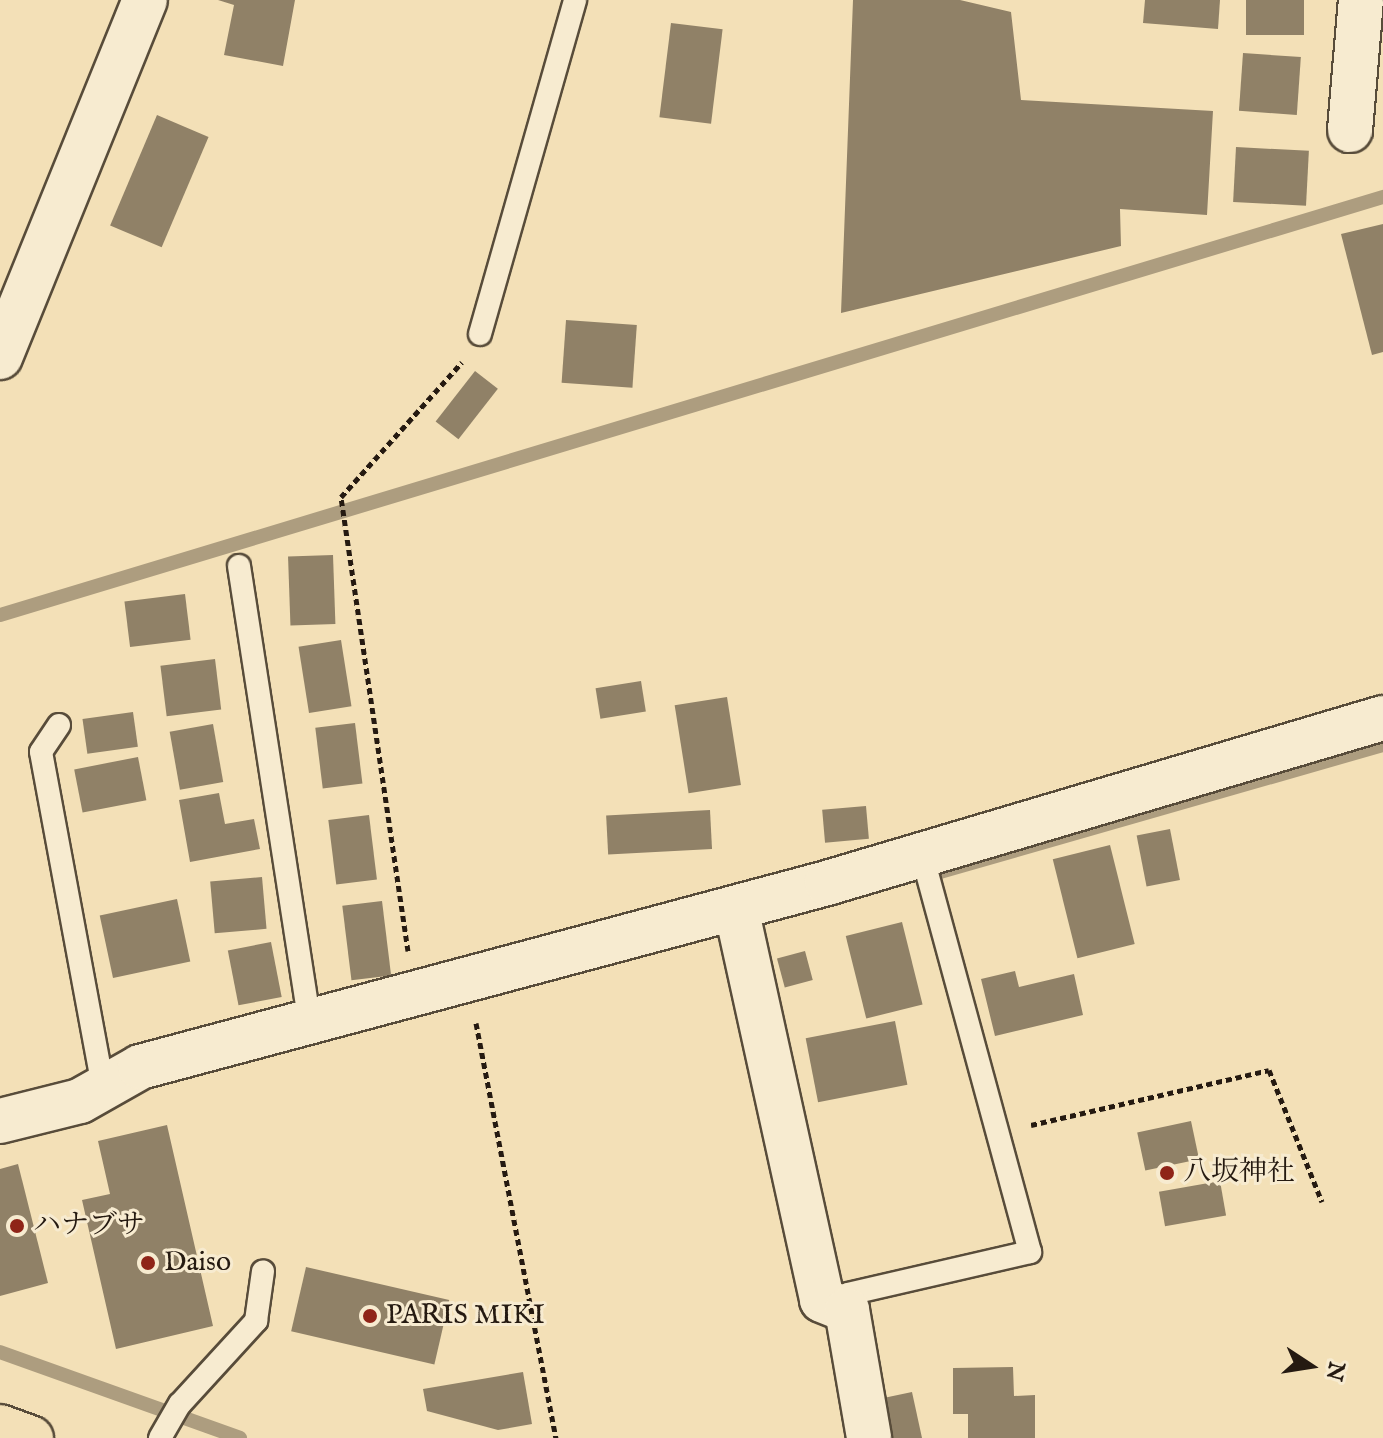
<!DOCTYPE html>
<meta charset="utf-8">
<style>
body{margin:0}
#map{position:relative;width:1383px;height:1438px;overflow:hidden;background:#f3e0b7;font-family:"IM FELL English","Noto Serif JP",serif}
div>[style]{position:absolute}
.stream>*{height:14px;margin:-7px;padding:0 7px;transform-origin:7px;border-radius:7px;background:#ad9d7f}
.building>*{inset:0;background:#908167;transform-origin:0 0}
.path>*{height:5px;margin-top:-2.5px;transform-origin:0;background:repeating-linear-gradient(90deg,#251a11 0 6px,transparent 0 10px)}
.roads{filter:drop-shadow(2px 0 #584c3a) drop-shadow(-2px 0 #584c3a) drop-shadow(0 2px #584c3a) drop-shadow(0 -2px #584c3a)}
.service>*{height:22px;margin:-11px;padding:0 11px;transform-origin:11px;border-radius:11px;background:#f7ebd0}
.minor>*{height:44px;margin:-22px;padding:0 22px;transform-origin:22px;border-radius:22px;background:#f7ebd0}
.tertiary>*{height:44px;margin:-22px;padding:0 22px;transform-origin:22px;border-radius:22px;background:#f7ebd0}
.trunk>*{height:44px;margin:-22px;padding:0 22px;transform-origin:22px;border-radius:22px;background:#f3e0b7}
.dots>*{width:22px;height:22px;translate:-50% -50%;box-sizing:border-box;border:4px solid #f7ebd0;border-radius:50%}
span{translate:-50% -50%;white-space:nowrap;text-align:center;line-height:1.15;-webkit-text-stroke:6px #f7ebd0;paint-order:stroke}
.poi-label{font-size:28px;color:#251a11}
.left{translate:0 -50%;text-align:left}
.north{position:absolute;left:1271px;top:1326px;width:80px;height:80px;-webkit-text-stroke:6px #f7ebd0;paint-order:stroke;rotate:102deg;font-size:22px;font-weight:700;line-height:32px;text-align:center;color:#251a11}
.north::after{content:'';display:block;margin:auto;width:28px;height:36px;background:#251a11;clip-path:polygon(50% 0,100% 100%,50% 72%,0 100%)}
</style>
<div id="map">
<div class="stream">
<i style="left:0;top:615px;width:1445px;rotate:-16.82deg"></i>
<i style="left:926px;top:876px;width:475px;rotate:-16deg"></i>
<i style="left:0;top:1352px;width:255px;rotate:19.7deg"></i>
</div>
<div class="building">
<i style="clip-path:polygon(218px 0,295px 0,283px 66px,224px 55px,234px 5px)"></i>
<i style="clip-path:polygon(853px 0,960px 0,1011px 12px,1021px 100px,1213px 111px,1207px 215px,1120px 209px,1121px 246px,841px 313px)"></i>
<i style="clip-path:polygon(1145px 0,1220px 0,1218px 29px,1143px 23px)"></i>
<i style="left:1246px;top:0;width:58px;height:35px"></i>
<i style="left:671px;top:23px;width:52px;height:95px;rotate:7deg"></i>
<i style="left:1243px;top:53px;width:58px;height:58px;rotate:4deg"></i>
<i style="left:157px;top:115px;width:56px;height:120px;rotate:23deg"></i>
<i style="left:1236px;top:147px;width:73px;height:55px;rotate:3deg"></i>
<i style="clip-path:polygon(1383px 224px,1383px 352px,1372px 355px,1341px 234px)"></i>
<i style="left:566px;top:320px;width:71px;height:63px;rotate:4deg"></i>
<i style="left:475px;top:371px;width:29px;height:64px;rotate:38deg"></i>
<i style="left:333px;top:555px;width:69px;height:45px;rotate:88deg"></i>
<i style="left:185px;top:594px;width:46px;height:61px;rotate:83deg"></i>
<i style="left:341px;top:640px;width:67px;height:43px;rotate:81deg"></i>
<i style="left:215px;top:659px;width:51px;height:55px;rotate:83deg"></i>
<i style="left:641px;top:681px;width:31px;height:46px;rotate:81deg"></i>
<i style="left:727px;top:697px;width:89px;height:53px;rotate:81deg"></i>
<i style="left:133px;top:712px;width:35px;height:51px;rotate:82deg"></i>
<i style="left:355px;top:723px;width:61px;height:40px;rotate:83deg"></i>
<i style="left:213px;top:724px;width:59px;height:44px;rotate:80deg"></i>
<i style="left:138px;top:757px;width:44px;height:65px;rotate:79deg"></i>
<i style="clip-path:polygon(219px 793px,225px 824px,254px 819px,260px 849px,190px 862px,179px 800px)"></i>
<i style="left:866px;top:806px;width:33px;height:44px;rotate:85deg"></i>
<i style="left:710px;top:810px;width:39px;height:104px;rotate:87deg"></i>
<i style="left:369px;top:815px;width:65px;height:41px;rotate:83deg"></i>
<i style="left:1170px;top:829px;width:52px;height:34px;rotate:79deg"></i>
<i style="left:1110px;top:845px;width:102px;height:59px;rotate:76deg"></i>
<i style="left:262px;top:877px;width:52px;height:52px;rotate:85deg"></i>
<i style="left:177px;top:899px;width:64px;height:79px;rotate:78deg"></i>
<i style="left:382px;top:901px;width:75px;height:40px;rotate:83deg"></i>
<i style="left:902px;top:922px;width:85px;height:58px;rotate:76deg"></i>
<i style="left:271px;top:942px;width:56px;height:44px;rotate:79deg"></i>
<i style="left:805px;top:951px;width:30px;height:29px;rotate:75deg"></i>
<i style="clip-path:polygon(1015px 971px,1019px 987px,1074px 974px,1083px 1015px,995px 1036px,981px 979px)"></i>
<i style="left:895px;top:1021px;width:65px;height:91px;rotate:79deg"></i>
<i style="left:1191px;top:1121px;width:39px;height:55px;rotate:78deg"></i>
<i style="clip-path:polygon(167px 1125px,213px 1326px,116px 1349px,82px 1200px,110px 1194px,98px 1141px)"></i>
<i style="clip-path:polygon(18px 1164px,48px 1283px,0 1296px,0 1169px)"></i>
<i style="left:1220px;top:1181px;width:35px;height:62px;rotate:80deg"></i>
<i style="left:306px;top:1267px;width:147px;height:66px;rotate:13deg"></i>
<i style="clip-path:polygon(1013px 1367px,1014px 1396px,1035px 1395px,1035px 1438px,968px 1438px,968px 1414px,953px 1414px,953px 1368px)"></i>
<i style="clip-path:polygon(523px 1372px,532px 1424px,498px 1430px,427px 1411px,423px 1389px)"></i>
<i style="clip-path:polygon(912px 1392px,922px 1438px,882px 1438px,874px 1400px)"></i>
</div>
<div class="path">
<i style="left:408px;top:951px;width:459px;rotate:-98.4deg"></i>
<i style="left:341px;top:497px;width:181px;rotate:-48.1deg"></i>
<i style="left:476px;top:1023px;width:423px;rotate:79.1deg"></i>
<i style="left:1031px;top:1125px;width:244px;rotate:-13deg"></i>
<i style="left:1269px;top:1070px;width:142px;rotate:68.1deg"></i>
</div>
<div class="roads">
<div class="service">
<i style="left:480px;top:334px;width:347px;rotate:-74.1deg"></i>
<i style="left:239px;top:566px;width:463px;rotate:81.2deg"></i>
<i style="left:59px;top:725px;width:32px;rotate:124deg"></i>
<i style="left:41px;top:752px;width:340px;rotate:79.5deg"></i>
<i style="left:847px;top:1310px;width:16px;rotate:-86deg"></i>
<i style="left:848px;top:1294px;width:187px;rotate:-13deg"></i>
<i style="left:1030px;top:1252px;width:411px;rotate:-105.2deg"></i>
<i style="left:160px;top:1438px;width:39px;rotate:-60deg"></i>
<i style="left:180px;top:1404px;width:113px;rotate:-47.5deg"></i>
<i style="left:256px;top:1321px;width:50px;rotate:-82deg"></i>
</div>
<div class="minor">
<i style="left:1350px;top:130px;width:130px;rotate:-85.2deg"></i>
<i style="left:736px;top:908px;width:401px;rotate:77.6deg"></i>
<i style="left:822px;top:1300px;width:27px;rotate:22deg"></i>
<i style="left:847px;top:1310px;width:130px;rotate:80.2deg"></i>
<i style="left:0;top:1121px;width:82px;rotate:-14deg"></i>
<i style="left:80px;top:1101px;width:69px;rotate:-29.5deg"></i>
<i style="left:140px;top:1067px;width:711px;rotate:-14.99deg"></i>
<i style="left:827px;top:883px;width:580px;rotate:-16.53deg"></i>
</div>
<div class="tertiary">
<i style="left:0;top:357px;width:385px;rotate:-67.9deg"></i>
</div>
<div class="trunk">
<i style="left:0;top:1427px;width:33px;rotate:20deg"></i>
</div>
</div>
<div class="dots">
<i style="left:1167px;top:1173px;background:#8f2418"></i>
<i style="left:17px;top:1226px;background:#8f2418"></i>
<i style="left:148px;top:1263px;background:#8f2418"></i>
<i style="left:370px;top:1316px;background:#8f2418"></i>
</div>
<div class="poi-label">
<span class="left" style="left:1183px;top:1173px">八坂神社</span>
<span class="left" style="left:33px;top:1226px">ハナブサ</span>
<span class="left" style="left:164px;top:1263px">Daiso</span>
<span class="left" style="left:386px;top:1316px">PARIS MIKI</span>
</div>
<div class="north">N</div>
</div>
